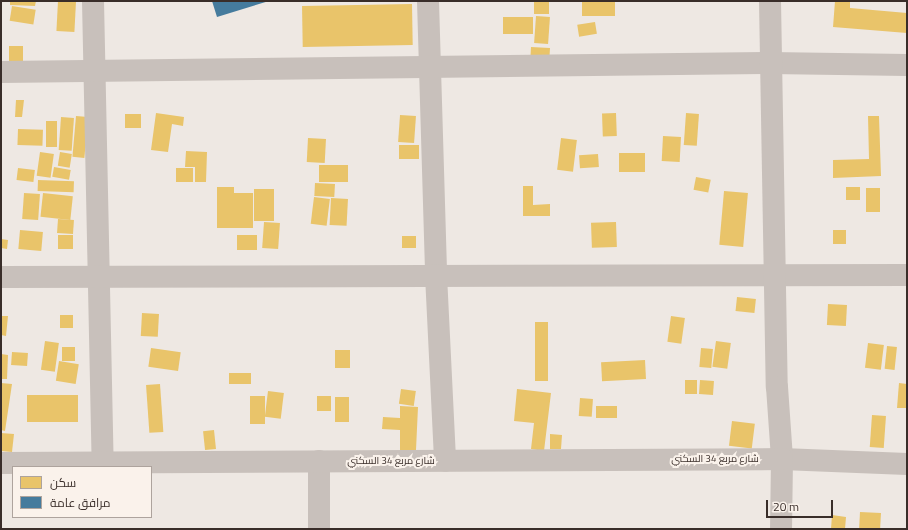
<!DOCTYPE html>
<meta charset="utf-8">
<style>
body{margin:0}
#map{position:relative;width:908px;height:530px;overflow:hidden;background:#eee8e3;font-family:"Titillium Web",Cairo,sans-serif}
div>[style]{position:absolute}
.homes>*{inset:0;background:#e9c46a;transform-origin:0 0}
.public>*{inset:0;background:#457b9d}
.minor>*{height:22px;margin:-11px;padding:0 11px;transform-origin:11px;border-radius:11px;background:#c8c0bb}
.tertiary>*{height:22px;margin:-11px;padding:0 11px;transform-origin:11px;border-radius:11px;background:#c8c0bb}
span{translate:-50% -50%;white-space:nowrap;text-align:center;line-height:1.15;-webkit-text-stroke:4px #faf2eb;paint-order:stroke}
.street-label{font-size:10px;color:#392d29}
.frame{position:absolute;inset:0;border:2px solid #392d29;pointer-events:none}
.legend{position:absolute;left:12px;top:466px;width:140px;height:52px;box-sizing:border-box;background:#faf2eb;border:1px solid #ada39d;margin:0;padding:5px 7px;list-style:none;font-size:12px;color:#392d29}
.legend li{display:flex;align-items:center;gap:8px;height:20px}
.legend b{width:20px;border:1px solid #ada39d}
.scale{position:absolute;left:766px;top:500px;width:67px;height:18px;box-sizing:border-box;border:2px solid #392d29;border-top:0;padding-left:5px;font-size:12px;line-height:14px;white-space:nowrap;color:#392d29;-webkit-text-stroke:3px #faf2eb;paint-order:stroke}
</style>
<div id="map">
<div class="homes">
<i style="clip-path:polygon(10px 1px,36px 1px,35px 6px,10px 5px)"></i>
<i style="left:58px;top:1px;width:18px;height:30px;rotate:3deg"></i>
<i style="left:534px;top:1px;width:15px;height:13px"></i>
<i style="left:582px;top:1px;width:33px;height:15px"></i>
<i style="clip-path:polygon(835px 1px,850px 1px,850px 8px,907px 13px,907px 33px,833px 27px)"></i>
<i style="left:412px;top:4px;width:41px;height:110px;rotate:89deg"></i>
<i style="left:12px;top:6px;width:24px;height:15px;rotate:9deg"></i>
<i style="left:536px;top:16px;width:14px;height:27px;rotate:4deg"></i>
<i style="left:503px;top:17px;width:30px;height:17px"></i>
<i style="left:595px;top:22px;width:12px;height:18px;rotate:81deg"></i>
<i style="left:9px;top:46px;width:14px;height:22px"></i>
<i style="left:531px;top:47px;width:19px;height:13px;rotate:3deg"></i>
<i style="clip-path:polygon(16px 100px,24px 100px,22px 117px,15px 117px)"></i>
<i style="clip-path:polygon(156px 113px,184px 117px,183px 126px,172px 124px,168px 152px,151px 150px)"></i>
<i style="left:616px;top:113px;width:23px;height:14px;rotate:88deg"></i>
<i style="left:686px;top:113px;width:13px;height:32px;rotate:4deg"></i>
<i style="left:125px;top:114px;width:16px;height:14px"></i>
<i style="left:400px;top:115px;width:16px;height:27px;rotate:4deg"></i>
<i style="left:76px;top:116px;width:12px;height:41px;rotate:5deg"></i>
<i style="clip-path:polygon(868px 116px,879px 116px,881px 176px,833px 178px,833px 160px,869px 159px)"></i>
<i style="left:61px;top:117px;width:13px;height:33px;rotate:4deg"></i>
<i style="left:46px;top:121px;width:11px;height:26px"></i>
<i style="left:18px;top:129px;width:25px;height:16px;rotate:2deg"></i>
<i style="left:663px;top:136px;width:18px;height:25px;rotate:3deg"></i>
<i style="left:308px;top:138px;width:18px;height:24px;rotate:3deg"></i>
<i style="left:561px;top:138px;width:16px;height:32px;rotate:7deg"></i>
<i style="left:399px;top:145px;width:20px;height:14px"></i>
<i style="clip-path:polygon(186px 151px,207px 152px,206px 182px,195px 182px,195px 167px,185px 167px)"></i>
<i style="left:40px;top:152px;width:14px;height:24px;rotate:8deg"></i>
<i style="left:60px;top:152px;width:12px;height:14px;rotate:9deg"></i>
<i style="left:619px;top:153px;width:26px;height:19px"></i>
<i style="left:598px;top:154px;width:13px;height:19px;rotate:86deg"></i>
<i style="left:348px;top:165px;width:17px;height:29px;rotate:90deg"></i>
<i style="left:54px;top:167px;width:17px;height:10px;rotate:10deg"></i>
<i style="left:18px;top:168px;width:17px;height:12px;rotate:7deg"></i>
<i style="left:176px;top:168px;width:17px;height:14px"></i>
<i style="left:696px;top:177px;width:15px;height:13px;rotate:11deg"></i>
<i style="left:38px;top:180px;width:36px;height:11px;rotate:2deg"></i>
<i style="left:315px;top:183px;width:20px;height:13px;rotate:3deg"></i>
<i style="clip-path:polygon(523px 186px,533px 186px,533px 205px,550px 204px,550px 216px,523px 216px)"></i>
<i style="clip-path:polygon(217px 187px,234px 187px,234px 193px,253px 193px,253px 228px,217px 228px)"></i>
<i style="left:846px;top:187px;width:14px;height:13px"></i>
<i style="left:866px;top:188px;width:14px;height:24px"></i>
<i style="left:254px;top:189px;width:20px;height:32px"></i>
<i style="left:724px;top:191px;width:24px;height:54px;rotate:5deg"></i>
<i style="left:24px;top:193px;width:16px;height:26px;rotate:4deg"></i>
<i style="left:43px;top:193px;width:30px;height:24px;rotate:6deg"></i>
<i style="left:314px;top:197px;width:16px;height:27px;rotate:7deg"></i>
<i style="left:331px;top:198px;width:17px;height:27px;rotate:3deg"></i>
<i style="left:58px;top:219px;width:16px;height:14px;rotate:4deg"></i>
<i style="left:264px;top:222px;width:16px;height:26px;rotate:4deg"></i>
<i style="left:616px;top:222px;width:25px;height:25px;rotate:88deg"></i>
<i style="left:20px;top:230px;width:23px;height:19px;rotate:5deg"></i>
<i style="left:833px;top:230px;width:13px;height:14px"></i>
<i style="left:58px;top:235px;width:15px;height:14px"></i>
<i style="left:237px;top:235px;width:20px;height:15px"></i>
<i style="left:402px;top:236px;width:14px;height:12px"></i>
<i style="clip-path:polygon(1px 239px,8px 240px,7px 249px,1px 248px)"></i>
<i style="left:737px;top:297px;width:19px;height:14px;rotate:6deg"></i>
<i style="left:828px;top:304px;width:19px;height:21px;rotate:3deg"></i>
<i style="left:142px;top:313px;width:17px;height:23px;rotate:3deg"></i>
<i style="left:60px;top:315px;width:13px;height:13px"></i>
<i style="clip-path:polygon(1px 316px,8px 316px,6px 336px,1px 335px)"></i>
<i style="left:671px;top:316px;width:14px;height:26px;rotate:8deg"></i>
<i style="left:535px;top:322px;width:13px;height:59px"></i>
<i style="left:45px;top:341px;width:14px;height:29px;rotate:8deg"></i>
<i style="left:716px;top:341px;width:15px;height:26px;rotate:8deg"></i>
<i style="left:868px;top:343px;width:16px;height:25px;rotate:7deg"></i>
<i style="left:887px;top:346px;width:10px;height:23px;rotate:6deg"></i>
<i style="left:62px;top:347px;width:13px;height:14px"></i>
<i style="left:151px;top:348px;width:30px;height:19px;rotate:8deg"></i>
<i style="left:701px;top:348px;width:12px;height:19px;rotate:5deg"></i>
<i style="left:335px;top:350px;width:15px;height:18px"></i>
<i style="left:12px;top:352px;width:16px;height:13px;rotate:4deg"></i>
<i style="clip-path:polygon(1px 354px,8px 355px,7px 379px,1px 379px)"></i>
<i style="left:645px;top:360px;width:19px;height:44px;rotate:87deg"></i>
<i style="left:59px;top:361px;width:20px;height:20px;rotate:9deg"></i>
<i style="left:251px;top:373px;width:11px;height:22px;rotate:90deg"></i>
<i style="left:685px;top:380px;width:12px;height:14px"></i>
<i style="left:700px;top:380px;width:14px;height:14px;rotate:4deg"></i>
<i style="clip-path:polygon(1px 383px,12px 384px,5px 431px,1px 430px)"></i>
<i style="clip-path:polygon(899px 383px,907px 384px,907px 408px,897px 408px)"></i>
<i style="left:160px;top:384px;width:48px;height:14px;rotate:86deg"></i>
<i style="left:401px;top:389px;width:15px;height:15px;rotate:8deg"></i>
<i style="clip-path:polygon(517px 389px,551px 393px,544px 451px,531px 449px,534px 423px,514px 421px)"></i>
<i style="left:268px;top:391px;width:16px;height:26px;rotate:7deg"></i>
<i style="left:78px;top:395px;width:27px;height:51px;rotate:90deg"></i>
<i style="left:250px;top:396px;width:15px;height:28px"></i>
<i style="left:317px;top:396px;width:14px;height:15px"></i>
<i style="left:349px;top:397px;width:25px;height:14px;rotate:90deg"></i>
<i style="left:580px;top:398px;width:13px;height:18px;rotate:4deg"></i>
<i style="clip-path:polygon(400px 406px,418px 407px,416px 450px,400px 450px,400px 430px,382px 429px,383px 417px,400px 418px)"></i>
<i style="left:596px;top:406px;width:21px;height:12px"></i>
<i style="left:872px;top:415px;width:14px;height:32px;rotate:4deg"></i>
<i style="left:732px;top:421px;width:23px;height:25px;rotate:7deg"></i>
<i style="left:214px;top:430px;width:19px;height:11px;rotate:84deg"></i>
<i style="clip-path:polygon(1px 433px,14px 434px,12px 452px,1px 451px)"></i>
<i style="clip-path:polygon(550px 434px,562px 435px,561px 449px,550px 449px)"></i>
<i style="left:860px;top:512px;width:21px;height:17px;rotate:3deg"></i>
<i style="clip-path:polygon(832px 515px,846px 517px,845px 529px,831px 529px)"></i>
</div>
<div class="public">
<i style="clip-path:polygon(212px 1px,269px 1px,217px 17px)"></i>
</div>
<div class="minor">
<i style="left:93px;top:1px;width:460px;rotate:88.8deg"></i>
<i style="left:428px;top:1px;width:274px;rotate:88.3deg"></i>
<i style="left:436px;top:275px;width:186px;rotate:87.2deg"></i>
<i style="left:1px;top:72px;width:769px;rotate:-0.67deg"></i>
<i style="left:770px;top:63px;width:137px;rotate:0.8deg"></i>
<i style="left:1px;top:277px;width:906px;rotate:-0.13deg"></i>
<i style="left:782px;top:459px;width:125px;rotate:2.3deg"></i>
<i style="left:319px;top:461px;width:68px;rotate:90deg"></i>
</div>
<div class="tertiary">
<i style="left:770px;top:1px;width:386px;rotate:89deg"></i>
<i style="left:777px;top:387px;width:72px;rotate:86deg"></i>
<i style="left:782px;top:459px;width:70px;rotate:90.8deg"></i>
<i style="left:1px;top:463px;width:781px;rotate:-0.29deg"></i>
</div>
<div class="street-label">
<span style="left:715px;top:459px">شارع مربع 34 السكني</span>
<span style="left:391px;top:461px">شارع مربع 34 السكني</span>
</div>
<div class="frame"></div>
<ul class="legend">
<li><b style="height:11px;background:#e9c46a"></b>سكن</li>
<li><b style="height:11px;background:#457b9d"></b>مرافق عامة</li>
</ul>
<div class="scale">20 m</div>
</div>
